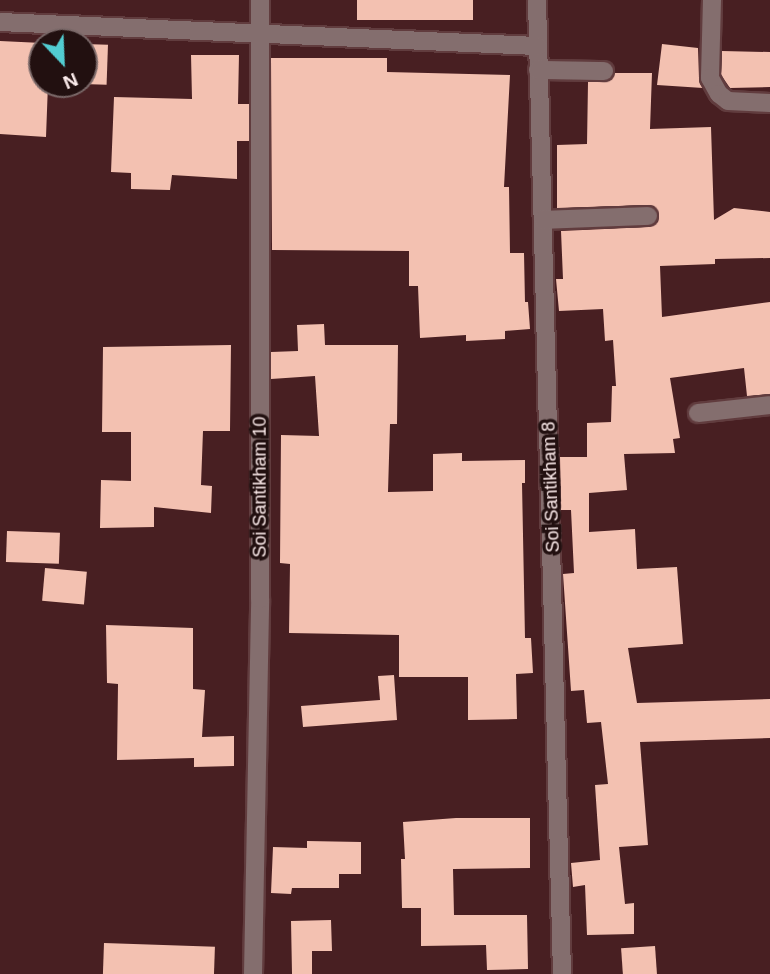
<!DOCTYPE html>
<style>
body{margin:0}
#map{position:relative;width:770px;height:974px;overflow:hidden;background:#481f22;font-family:Arial,sans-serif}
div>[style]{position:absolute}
.building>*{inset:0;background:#f3c1b1;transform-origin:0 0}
.roads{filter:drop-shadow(2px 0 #613c3e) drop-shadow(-2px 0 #613c3e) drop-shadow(0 2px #613c3e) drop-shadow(0 -2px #613c3e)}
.minor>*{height:18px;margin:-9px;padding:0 9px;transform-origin:9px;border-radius:9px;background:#846e6e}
span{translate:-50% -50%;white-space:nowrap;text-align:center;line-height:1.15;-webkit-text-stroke:7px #221010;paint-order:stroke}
.street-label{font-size:18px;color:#fdecec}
.north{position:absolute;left:28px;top:28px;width:70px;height:70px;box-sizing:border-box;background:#221010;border:2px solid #7a6868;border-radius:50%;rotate:157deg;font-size:19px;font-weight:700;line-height:28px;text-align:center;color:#fdecec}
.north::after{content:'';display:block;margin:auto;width:24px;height:32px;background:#52ccd1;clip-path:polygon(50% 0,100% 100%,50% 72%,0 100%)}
</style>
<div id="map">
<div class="building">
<i style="left:357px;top:0;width:116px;height:20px"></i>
<i style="clip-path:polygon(0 41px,42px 43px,41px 84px,48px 84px,46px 137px,0 134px)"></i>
<i style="left:84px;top:44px;width:24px;height:40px;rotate:2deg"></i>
<i style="clip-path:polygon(662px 44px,698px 48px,699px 78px,703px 88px,657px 85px)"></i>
<i style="clip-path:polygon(722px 51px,770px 52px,770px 87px,730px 88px,721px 75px)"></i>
<i style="clip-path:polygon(191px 55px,239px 55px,238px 104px,249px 104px,249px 141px,237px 141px,237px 179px,172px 175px,170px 190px,131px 189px,131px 173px,111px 172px,114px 97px,192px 99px)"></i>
<i style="clip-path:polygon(271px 58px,387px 58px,387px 72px,510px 75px,504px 187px,509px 187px,510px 253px,524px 253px,525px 302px,528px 302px,530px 329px,505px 331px,505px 339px,466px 341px,466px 335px,420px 338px,418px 286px,409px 286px,409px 251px,272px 250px)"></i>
<i style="clip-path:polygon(615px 73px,652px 73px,650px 129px,711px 127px,714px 220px,734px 208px,770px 212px,770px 258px,715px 259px,715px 264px,660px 266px,662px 317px,770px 302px,770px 394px,747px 396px,744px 368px,670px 378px,680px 438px,673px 439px,675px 453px,624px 454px,627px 490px,589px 493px,589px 532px,635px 529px,637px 569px,677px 567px,683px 644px,628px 648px,637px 703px,770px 699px,770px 738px,640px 742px,648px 845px,619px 847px,625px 904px,634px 903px,634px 934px,587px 935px,585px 885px,573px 887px,571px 863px,600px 860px,595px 785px,608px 784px,601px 722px,587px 723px,584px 690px,571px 691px,563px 574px,574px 573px,571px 510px,561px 510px,560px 457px,587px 457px,587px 423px,611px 422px,612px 386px,616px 386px,613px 340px,605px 341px,603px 309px,559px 311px,556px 279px,563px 279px,561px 231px,649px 227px,658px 222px,659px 215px,654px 206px,648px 205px,557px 208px,557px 145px,587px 144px,588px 82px,609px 81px)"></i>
<i style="clip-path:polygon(324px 324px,325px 345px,398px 345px,397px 424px,390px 424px,388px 492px,433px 491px,433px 454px,462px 453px,462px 461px,525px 460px,525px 483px,522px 483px,525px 638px,531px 638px,533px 673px,516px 674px,517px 719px,468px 720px,468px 677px,399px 677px,399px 635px,289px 633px,290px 564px,280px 563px,281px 435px,319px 436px,315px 376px,271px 379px,271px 352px,298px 351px,297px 325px)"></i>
<i style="clip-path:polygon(231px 345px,230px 431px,203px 431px,201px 485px,212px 486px,211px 513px,154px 507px,154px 527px,100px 528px,101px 480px,131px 481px,131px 432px,102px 432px,103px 347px)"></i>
<i style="left:7px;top:531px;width:53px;height:31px;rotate:2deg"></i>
<i style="left:45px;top:568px;width:42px;height:33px;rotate:5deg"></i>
<i style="clip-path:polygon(106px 625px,193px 628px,193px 689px,205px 690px,202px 737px,234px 736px,234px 766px,194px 767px,194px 758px,117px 760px,118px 684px,107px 683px)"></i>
<i style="clip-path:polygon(394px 675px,397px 720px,303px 727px,301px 706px,380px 700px,378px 676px)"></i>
<i style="clip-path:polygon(456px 818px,530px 818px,530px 868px,453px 869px,454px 915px,527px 915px,528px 969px,487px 970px,486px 945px,421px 946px,421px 908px,402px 908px,401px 859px,405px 859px,403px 822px)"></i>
<i style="clip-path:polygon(307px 841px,361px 842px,361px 874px,339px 874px,339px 888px,292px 888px,291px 894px,271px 893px,273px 847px,307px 848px)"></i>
<i style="clip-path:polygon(331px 920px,332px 951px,312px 951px,312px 974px,292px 974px,291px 921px)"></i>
<i style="left:104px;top:943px;width:111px;height:31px;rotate:2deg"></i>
<i style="left:655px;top:946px;width:28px;height:34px;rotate:86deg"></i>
</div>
<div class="roads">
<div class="minor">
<i style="left:537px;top:0;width:974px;rotate:88.53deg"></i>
<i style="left:712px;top:0;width:78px;rotate:91.5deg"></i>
<i style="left:710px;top:78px;width:18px;rotate:61deg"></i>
<i style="left:719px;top:94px;width:11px;rotate:38deg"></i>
<i style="left:728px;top:101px;width:42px;rotate:2.7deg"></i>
<i style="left:0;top:22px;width:538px;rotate:2.56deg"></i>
<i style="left:538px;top:70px;width:66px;rotate:0.9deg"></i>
<i style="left:543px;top:220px;width:105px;rotate:-2.2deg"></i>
<i style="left:698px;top:413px;width:72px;rotate:-6.3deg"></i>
<i style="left:253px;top:974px;width:375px;rotate:-88.9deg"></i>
<i style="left:260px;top:599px;width:599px;rotate:-90deg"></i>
</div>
</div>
<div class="street-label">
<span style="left:260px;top:487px;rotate:-90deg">Soi Santikham 10</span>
<span style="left:551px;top:487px;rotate:-92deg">Soi Santikham 8</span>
</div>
<div class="north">N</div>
</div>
